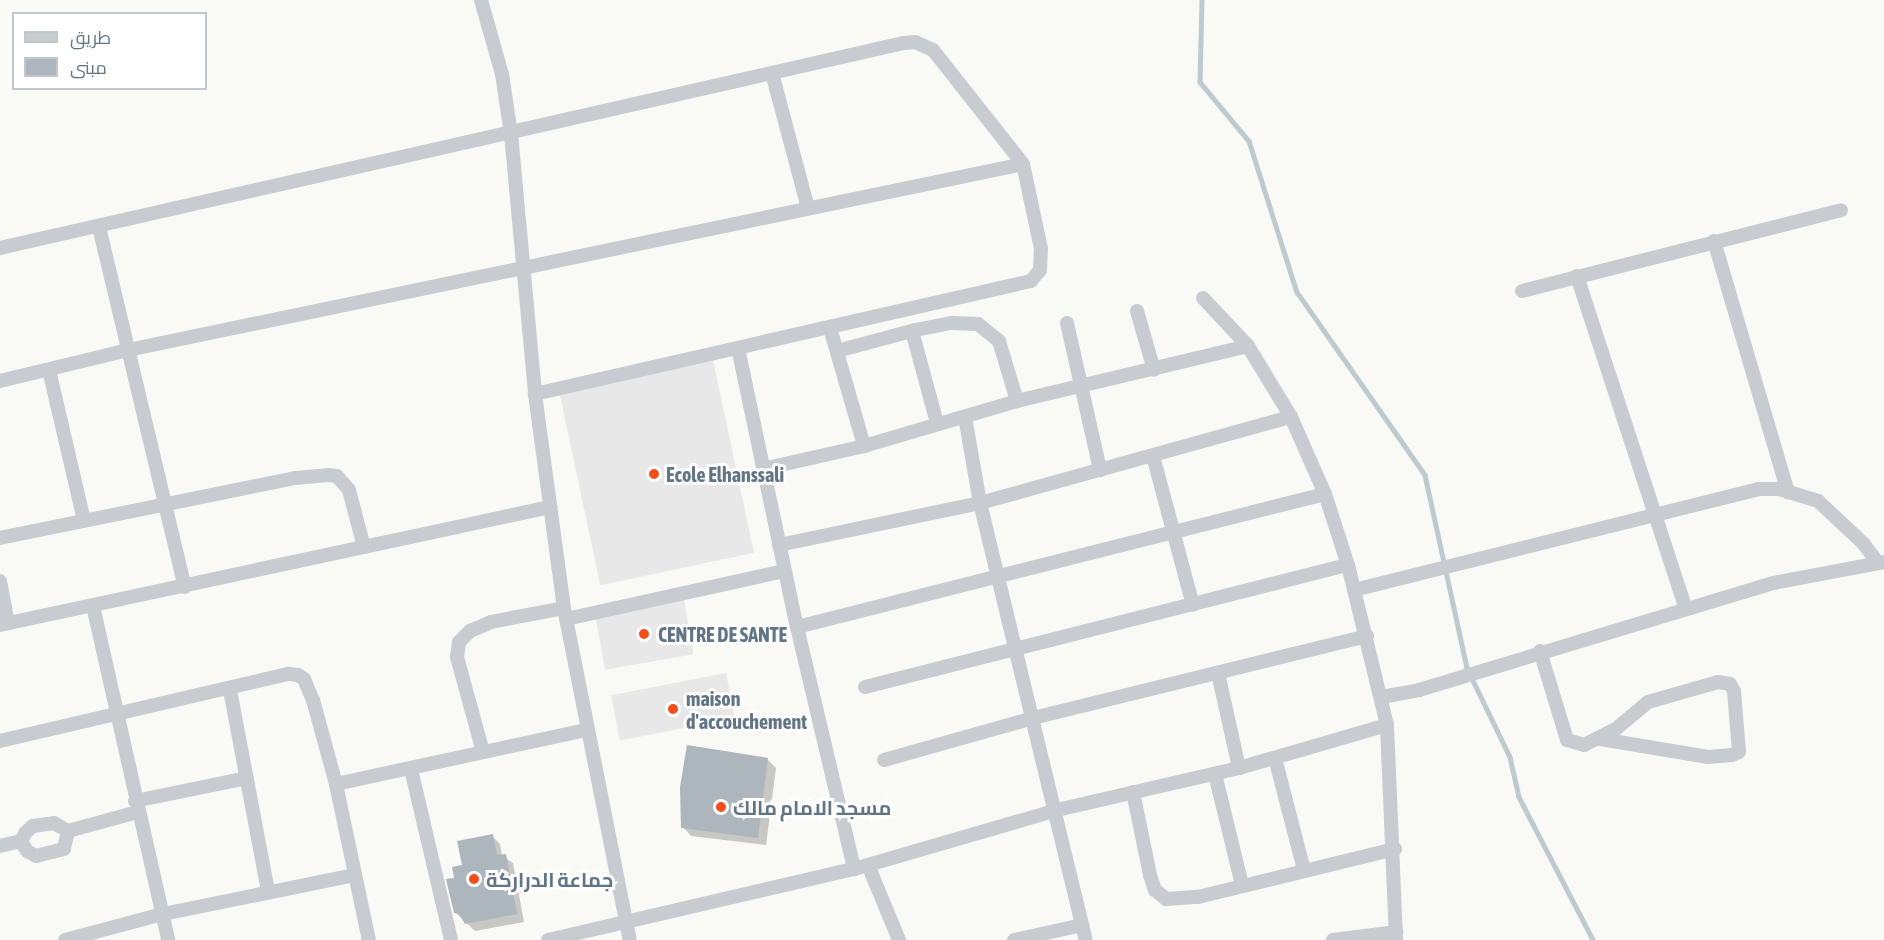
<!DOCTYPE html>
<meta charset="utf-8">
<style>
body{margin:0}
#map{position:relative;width:1884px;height:940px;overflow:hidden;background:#f9f9f6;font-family:"Asap Condensed",Cairo,sans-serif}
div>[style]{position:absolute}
.built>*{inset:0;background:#e7e8e7;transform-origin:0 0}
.shadow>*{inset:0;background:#0003}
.stream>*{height:4.5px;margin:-2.25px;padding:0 2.25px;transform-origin:2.25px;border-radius:2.25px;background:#bdcace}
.building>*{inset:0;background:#acb6bc}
.minor>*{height:14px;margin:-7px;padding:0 7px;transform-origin:7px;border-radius:7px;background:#c8ccd0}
.dots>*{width:16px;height:16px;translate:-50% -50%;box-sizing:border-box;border:3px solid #fff;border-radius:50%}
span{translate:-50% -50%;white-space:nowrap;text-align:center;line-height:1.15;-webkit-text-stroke:6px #fff;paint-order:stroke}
.poi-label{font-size:20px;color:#617584;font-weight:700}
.left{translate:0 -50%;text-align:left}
.legend{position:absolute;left:12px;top:12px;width:195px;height:78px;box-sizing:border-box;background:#fff;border:2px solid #c0c8ce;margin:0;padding:8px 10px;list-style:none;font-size:18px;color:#617584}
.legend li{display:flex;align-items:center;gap:12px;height:30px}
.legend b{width:30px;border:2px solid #c0c8ce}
</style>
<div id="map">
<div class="built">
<i style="left:713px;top:360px;width:197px;height:157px;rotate:78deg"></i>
<i style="left:684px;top:600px;width:55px;height:90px;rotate:80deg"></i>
<i style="left:726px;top:673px;width:46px;height:117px;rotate:79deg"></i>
</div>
<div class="shadow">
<i style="clip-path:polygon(768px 760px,776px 768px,766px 845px,691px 836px,683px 827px)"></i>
<i style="clip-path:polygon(492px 836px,500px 844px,502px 856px,513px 863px,524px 922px,475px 931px,455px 912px,463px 866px)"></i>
</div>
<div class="stream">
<i style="left:1202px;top:0;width:82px;rotate:91.4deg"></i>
<i style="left:1200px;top:82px;width:77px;rotate:50.3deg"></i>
<i style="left:1249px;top:141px;width:158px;rotate:72.4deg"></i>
<i style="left:1297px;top:292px;width:223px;rotate:55deg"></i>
<i style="left:1425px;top:475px;width:198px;rotate:77.7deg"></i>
<i style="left:1467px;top:668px;width:99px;rotate:64.2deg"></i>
<i style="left:1510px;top:757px;width:41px;rotate:77.3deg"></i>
<i style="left:1519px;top:797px;width:161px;rotate:62.6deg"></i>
</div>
<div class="building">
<i style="clip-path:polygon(687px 745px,768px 758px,758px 838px,681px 828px,680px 787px)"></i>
<i style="clip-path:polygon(493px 834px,497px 855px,506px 854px,517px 914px,465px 924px,459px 914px,454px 913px,446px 879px,454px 878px,452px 867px,462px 865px,457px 841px)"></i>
</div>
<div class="minor">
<i style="left:481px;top:0;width:77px;rotate:74.2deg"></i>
<i style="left:502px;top:74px;width:61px;rotate:81.5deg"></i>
<i style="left:511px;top:134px;width:261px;rotate:84.7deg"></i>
<i style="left:535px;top:394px;width:216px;rotate:82.3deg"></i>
<i style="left:564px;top:608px;width:338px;rotate:78.8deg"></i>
<i style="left:772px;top:73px;width:140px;rotate:75.1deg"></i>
<i style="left:99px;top:227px;width:370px;rotate:76.6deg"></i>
<i style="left:1714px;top:241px;width:262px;rotate:73.6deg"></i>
<i style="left:0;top:248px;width:927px;rotate:-12.78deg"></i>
<i style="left:904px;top:43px;width:11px;rotate:-5deg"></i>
<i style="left:915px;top:42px;width:20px;rotate:24deg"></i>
<i style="left:933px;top:50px;width:145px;rotate:51.7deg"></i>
<i style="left:1023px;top:164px;width:87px;rotate:78deg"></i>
<i style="left:1041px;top:249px;width:21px;rotate:93deg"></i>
<i style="left:1040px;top:270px;width:14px;rotate:129deg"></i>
<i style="left:1031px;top:281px;width:509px;rotate:167.17deg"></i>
<i style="left:1577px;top:276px;width:350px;rotate:71.9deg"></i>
<i style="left:1522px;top:291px;width:329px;rotate:-14.2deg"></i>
<i style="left:1203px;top:298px;width:66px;rotate:46.8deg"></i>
<i style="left:1248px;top:346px;width:83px;rotate:58.8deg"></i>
<i style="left:1291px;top:417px;width:84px;rotate:66.2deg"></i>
<i style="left:1325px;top:494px;width:75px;rotate:72.1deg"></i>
<i style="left:1348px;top:565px;width:165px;rotate:76.3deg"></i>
<i style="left:1387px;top:725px;width:215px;rotate:87.6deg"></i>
<i style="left:1137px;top:311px;width:61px;rotate:73.9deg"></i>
<i style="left:1067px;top:323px;width:151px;rotate:77.3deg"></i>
<i style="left:830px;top:328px;width:123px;rotate:73.9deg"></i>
<i style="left:912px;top:331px;width:95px;rotate:74.8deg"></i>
<i style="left:738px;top:348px;width:285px;rotate:78.1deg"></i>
<i style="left:797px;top:627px;width:249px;rotate:76.7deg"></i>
<i style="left:837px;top:351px;width:81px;rotate:-15.1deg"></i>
<i style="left:915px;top:330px;width:38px;rotate:-11deg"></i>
<i style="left:952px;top:323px;width:26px;rotate:2deg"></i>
<i style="left:978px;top:324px;width:27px;rotate:39deg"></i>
<i style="left:999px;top:341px;width:63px;rotate:73.3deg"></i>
<i style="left:49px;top:370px;width:154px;rotate:76.9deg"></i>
<i style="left:0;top:381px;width:132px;rotate:-13.6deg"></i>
<i style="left:128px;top:350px;width:914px;rotate:-11.74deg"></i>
<i style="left:965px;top:417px;width:87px;rotate:80.1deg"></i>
<i style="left:980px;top:503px;width:450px;rotate:76.4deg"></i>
<i style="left:1153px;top:456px;width:154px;rotate:75deg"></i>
<i style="left:763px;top:469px;width:104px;rotate:-12.8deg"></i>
<i style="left:864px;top:446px;width:159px;rotate:-16.4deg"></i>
<i style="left:1017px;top:401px;width:237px;rotate:-13.4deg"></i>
<i style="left:0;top:538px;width:301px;rotate:-11.5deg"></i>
<i style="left:295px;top:478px;width:33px;rotate:-5deg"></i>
<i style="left:328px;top:475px;width:9px;rotate:6deg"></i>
<i style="left:337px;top:476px;width:18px;rotate:49deg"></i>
<i style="left:349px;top:490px;width:59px;rotate:75.3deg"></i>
<i style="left:779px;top:545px;width:205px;rotate:-11.8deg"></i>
<i style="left:980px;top:503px;width:323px;rotate:-15.5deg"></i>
<i style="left:0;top:581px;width:43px;rotate:79.2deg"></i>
<i style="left:1354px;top:590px;width:417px;rotate:-14deg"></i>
<i style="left:1759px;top:489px;width:20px"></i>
<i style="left:1779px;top:489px;width:41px;rotate:17.1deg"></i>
<i style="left:1818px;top:501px;width:62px;rotate:43deg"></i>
<i style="left:1863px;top:543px;width:25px;rotate:53deg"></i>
<i style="left:93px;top:606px;width:342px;rotate:77.3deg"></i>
<i style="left:566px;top:619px;width:224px;rotate:-12.4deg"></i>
<i style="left:0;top:625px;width:563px;rotate:-12.11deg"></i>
<i style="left:797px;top:627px;width:544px;rotate:-14.14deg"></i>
<i style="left:1540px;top:651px;width:93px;rotate:73.1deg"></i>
<i style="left:1567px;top:740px;width:18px;rotate:16deg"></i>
<i style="left:1584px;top:745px;width:37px;rotate:-27deg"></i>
<i style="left:1617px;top:728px;width:40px;rotate:-40deg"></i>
<i style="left:1648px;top:702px;width:73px;rotate:-15.9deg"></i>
<i style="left:1718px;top:682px;width:12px;rotate:9deg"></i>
<i style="left:1730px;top:684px;width:8px;rotate:60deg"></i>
<i style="left:1734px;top:691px;width:61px;rotate:85.3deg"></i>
<i style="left:1739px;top:752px;width:8px;rotate:157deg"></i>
<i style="left:1732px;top:755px;width:24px;rotate:175deg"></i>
<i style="left:1708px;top:757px;width:109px;rotate:-170.5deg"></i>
<i style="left:1218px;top:673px;width:97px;rotate:77.5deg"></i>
<i style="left:865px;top:687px;width:498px;rotate:-14.2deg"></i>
<i style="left:230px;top:690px;width:206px;rotate:79.3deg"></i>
<i style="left:1381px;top:697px;width:39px;rotate:-10deg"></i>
<i style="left:1419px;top:690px;width:371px;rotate:-16.8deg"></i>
<i style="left:1774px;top:583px;width:112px;rotate:-10.8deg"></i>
<i style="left:0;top:741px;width:297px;rotate:-13.1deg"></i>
<i style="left:289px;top:674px;width:9px;rotate:6deg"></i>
<i style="left:298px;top:675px;width:7px;rotate:34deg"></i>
<i style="left:304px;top:679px;width:23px;rotate:67deg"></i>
<i style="left:313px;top:700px;width:87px;rotate:74.7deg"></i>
<i style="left:336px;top:784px;width:159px;rotate:78.1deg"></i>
<i style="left:483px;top:752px;width:98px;rotate:-105.3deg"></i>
<i style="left:457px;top:657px;width:15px;rotate:-82deg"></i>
<i style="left:459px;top:642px;width:16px;rotate:-45deg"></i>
<i style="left:470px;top:631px;width:23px;rotate:-23deg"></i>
<i style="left:491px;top:622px;width:74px;rotate:-10.9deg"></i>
<i style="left:1275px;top:758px;width:116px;rotate:75.5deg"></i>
<i style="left:884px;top:760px;width:155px;rotate:-15.7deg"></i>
<i style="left:1033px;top:718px;width:344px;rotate:-13.8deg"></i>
<i style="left:411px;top:769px;width:176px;rotate:76.8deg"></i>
<i style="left:1215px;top:774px;width:114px;rotate:76.3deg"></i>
<i style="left:336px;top:784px;width:256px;rotate:-12.2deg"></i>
<i style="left:1133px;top:792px;width:85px;rotate:78.4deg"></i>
<i style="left:1150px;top:875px;width:16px;rotate:72deg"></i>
<i style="left:1155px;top:890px;width:14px;rotate:39deg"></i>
<i style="left:1166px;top:899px;width:32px;rotate:-4deg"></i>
<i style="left:1198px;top:897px;width:203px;rotate:-13.7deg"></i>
<i style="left:135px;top:801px;width:114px;rotate:-11.6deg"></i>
<i style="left:54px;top:823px;width:16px;rotate:30deg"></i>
<i style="left:68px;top:831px;width:18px;rotate:103deg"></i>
<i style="left:64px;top:849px;width:29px;rotate:166deg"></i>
<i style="left:36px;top:856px;width:10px;rotate:-151deg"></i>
<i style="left:27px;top:851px;width:12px;rotate:-121deg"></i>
<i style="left:21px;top:841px;width:10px;rotate:-61deg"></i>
<i style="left:26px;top:832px;width:9px;rotate:-41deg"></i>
<i style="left:33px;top:826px;width:21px;rotate:-8deg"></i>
<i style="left:68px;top:831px;width:73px;rotate:-15.2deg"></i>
<i style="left:0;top:846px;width:22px;rotate:-13deg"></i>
<i style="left:868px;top:865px;width:81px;rotate:67.5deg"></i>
<i style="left:65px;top:940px;width:101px;rotate:-14.9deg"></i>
<i style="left:163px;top:914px;width:195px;rotate:-11.5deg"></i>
<i style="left:548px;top:940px;width:314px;rotate:-13.1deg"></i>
<i style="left:854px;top:869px;width:211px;rotate:-16.2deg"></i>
<i style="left:1057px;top:810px;width:187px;rotate:-13deg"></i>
<i style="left:1239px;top:768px;width:154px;rotate:-16.2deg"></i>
<i style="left:1014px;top:940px;width:70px;rotate:-12.4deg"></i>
<i style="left:1333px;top:940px;width:64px;rotate:-7.2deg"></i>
</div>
<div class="dots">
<i style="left:654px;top:474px;background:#f44d1b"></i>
<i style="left:644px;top:634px;background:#f44d1b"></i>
<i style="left:673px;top:709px;background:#f44d1b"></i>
<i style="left:721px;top:807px;background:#f44d1b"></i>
<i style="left:474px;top:879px;background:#f44d1b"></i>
</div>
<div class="poi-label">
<span class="left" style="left:666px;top:474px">Ecole Elhanssali</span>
<span class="left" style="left:658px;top:634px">CENTRE DE SANTE</span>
<span class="left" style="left:686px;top:710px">maison<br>d'accouchement</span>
<span class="left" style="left:733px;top:807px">مسجد الامام مالك</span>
<span class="left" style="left:486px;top:879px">جماعة الدراركة</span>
</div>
<ul class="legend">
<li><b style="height:8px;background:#c8ccd0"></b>طريق</li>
<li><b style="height:16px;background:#acb6bc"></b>مبنى</li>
</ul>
</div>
